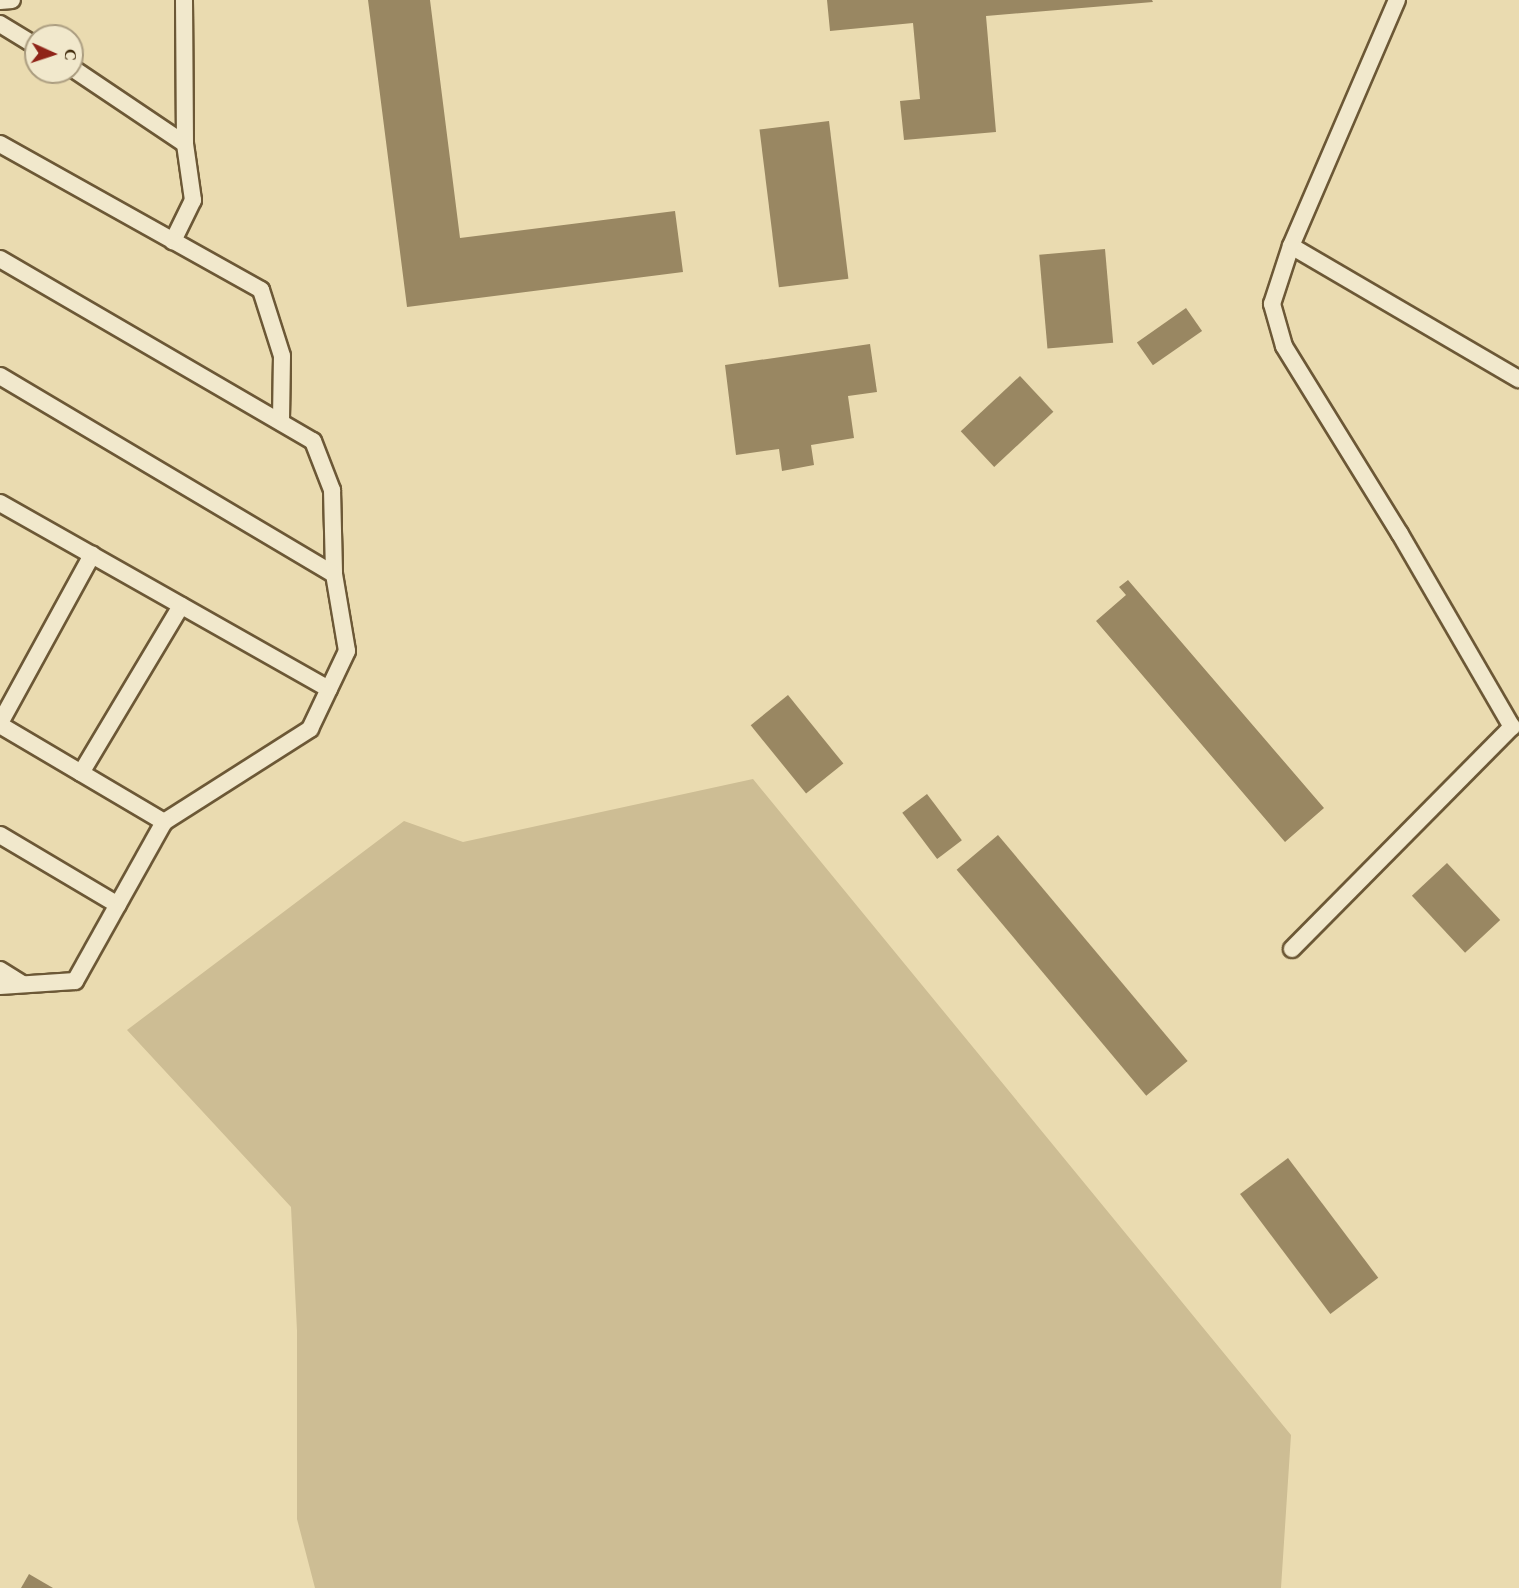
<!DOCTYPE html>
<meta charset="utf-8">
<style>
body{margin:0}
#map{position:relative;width:1519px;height:1588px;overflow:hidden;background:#eadbb0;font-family:"EB Garamond",serif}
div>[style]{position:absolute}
.green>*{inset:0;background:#cdbd94}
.building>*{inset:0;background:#998762;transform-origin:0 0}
.roads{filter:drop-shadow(2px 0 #6c5836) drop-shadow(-2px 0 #6c5836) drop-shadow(0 2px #6c5836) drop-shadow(0 -2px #6c5836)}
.service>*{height:16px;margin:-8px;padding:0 8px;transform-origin:8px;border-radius:8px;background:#f1e8cc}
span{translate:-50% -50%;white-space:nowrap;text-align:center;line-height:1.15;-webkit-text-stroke:6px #f1e8cc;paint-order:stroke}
.north{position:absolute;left:24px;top:24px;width:60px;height:60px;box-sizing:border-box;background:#f1e8cc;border:2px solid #ab9d80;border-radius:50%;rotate:93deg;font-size:16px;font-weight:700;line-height:24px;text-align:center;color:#422d0e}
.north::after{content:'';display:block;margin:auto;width:21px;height:27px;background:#8f2418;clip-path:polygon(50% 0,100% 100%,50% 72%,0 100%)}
</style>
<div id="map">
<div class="green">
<i style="clip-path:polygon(753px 779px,1291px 1435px,1281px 1588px,315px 1588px,297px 1519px,297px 1331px,291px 1207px,127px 1030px,404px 821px,463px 842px)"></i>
</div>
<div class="building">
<i style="clip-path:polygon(368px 0,430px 0,460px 238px,675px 211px,683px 272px,407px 307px)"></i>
<i style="clip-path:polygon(827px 0,1152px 0,1153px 2px,986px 16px,996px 132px,904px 140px,900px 101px,920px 99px,913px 23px,830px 31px)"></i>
<i style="left:829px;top:121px;width:159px;height:70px;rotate:83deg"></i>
<i style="left:1105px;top:249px;width:94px;height:66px;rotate:85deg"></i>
<i style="left:1186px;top:308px;width:28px;height:60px;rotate:55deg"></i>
<i style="clip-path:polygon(870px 344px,877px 392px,848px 396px,854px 438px,811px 445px,814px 465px,782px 471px,779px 449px,736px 455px,725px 365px)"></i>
<i style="left:1020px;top:376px;width:49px;height:81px;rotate:47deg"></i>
<i style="clip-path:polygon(1128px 580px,1324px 808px,1285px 842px,1096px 621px,1126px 595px,1119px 587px)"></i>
<i style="left:788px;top:695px;width:88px;height:48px;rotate:51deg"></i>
<i style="left:927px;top:794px;width:58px;height:31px;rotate:53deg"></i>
<i style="left:998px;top:835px;width:295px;height:54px;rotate:50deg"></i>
<i style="left:1447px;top:863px;width:78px;height:48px;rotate:47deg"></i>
<i style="left:1288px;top:1158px;width:150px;height:60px;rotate:53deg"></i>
<i style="clip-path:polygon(29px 1574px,53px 1588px,21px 1588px)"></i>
</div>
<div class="roads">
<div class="service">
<i style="left:184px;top:0;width:144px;rotate:89.6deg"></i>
<i style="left:0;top:1px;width:12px;rotate:-5deg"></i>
<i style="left:0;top:24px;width:42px;rotate:31.4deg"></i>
<i style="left:72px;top:68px;width:136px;rotate:33.9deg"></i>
<i style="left:185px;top:144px;width:57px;rotate:81.9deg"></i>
<i style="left:193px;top:200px;width:46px;rotate:116deg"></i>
<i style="left:0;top:144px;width:299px;rotate:29.2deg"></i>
<i style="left:261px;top:290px;width:69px;rotate:72.3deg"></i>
<i style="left:282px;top:356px;width:66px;rotate:90.9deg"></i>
<i style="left:1291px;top:246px;width:264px;rotate:30.3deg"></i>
<i style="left:0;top:259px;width:362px;rotate:30.2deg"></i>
<i style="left:313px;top:441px;width:53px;rotate:68.8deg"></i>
<i style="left:332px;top:490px;width:84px;rotate:88.6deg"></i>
<i style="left:334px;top:574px;width:78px;rotate:80.4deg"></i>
<i style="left:347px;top:651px;width:86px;rotate:115.4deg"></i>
<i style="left:310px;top:729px;width:173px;rotate:147.5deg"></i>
<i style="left:164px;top:822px;width:182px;rotate:119.2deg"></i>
<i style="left:75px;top:981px;width:75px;rotate:176.2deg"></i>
<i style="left:0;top:376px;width:388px;rotate:30.7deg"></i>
<i style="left:0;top:503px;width:378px;rotate:29.5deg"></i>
<i style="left:0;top:723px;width:192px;rotate:-61.3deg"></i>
<i style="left:0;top:725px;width:191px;rotate:30.6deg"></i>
<i style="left:81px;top:773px;width:195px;rotate:-59.1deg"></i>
<i style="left:0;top:835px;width:137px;rotate:30.7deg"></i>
<i style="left:1292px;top:949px;width:313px;rotate:-45.3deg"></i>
<i style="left:1512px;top:727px;width:223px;rotate:-120.1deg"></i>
<i style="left:1400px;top:534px;width:221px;rotate:-121.7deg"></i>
<i style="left:1284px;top:346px;width:44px;rotate:-105.9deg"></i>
<i style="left:1272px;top:304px;width:61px;rotate:-71.9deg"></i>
<i style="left:1291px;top:246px;width:268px;rotate:-66.7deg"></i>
<i style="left:0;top:970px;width:26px;rotate:32deg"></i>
</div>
</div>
<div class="north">С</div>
</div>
